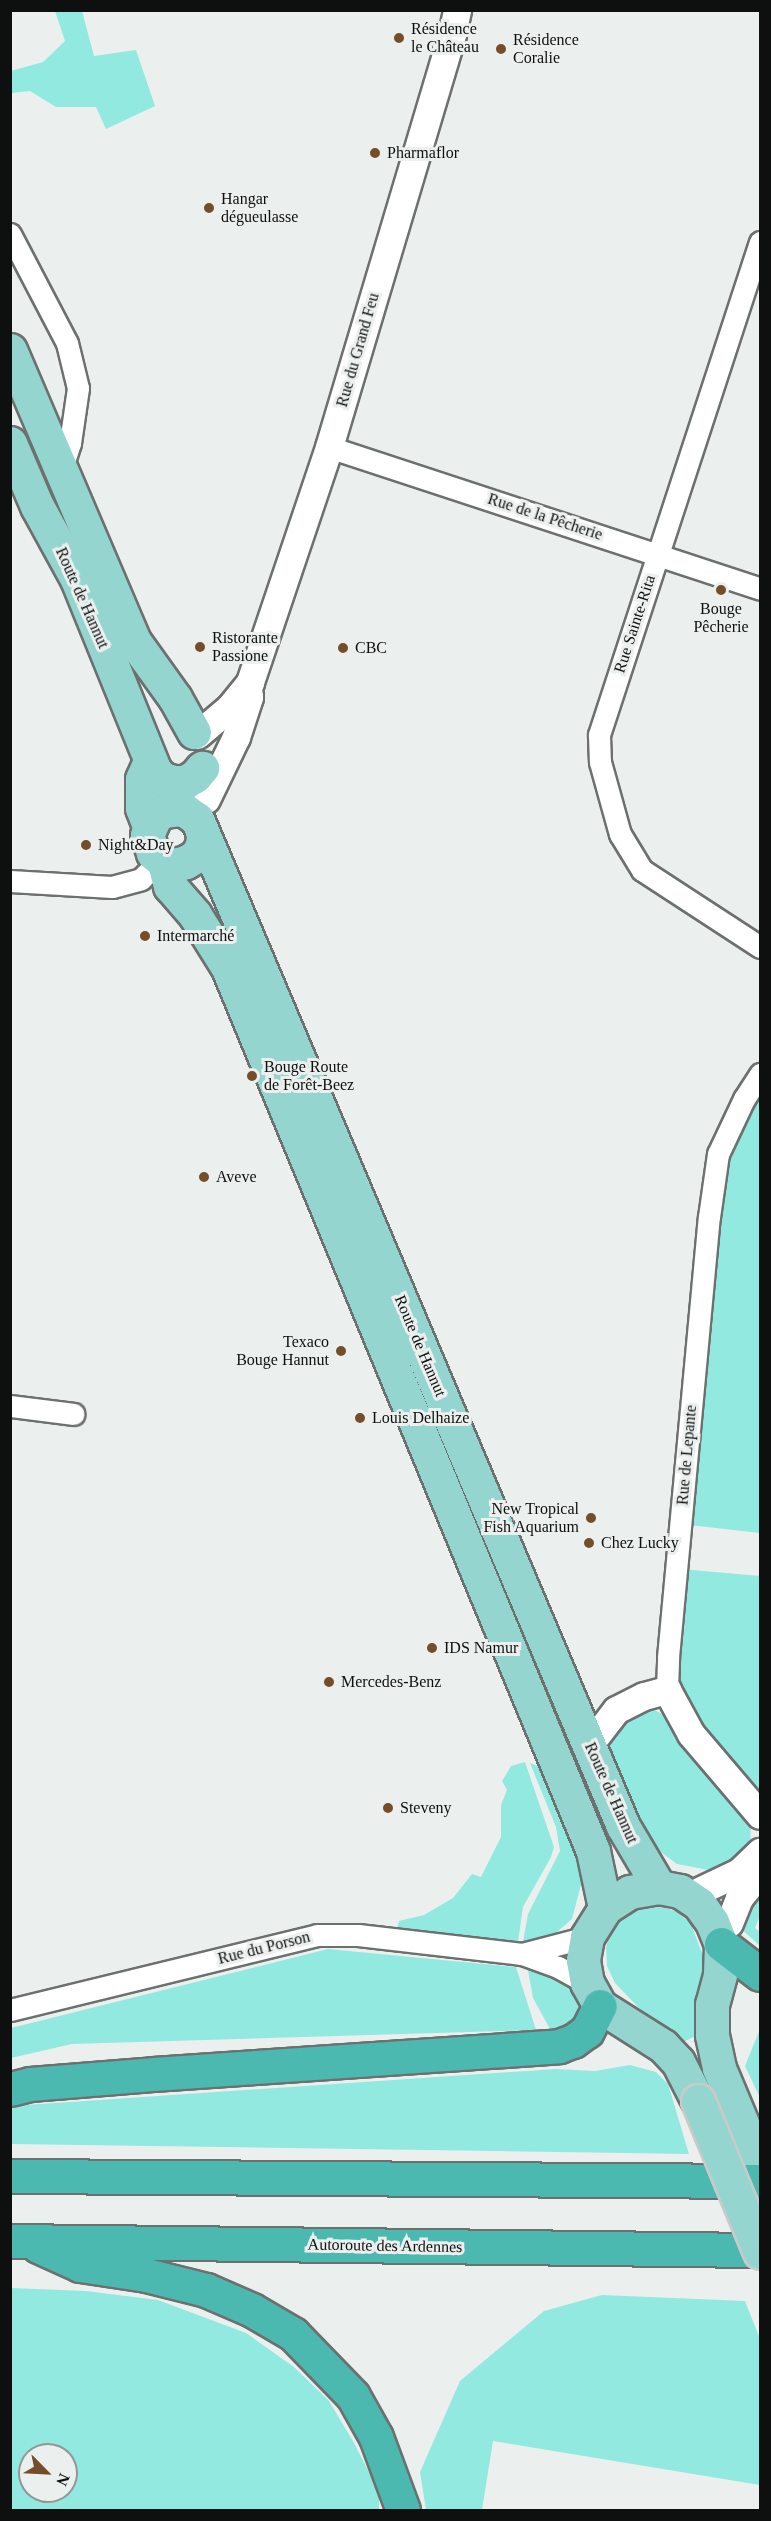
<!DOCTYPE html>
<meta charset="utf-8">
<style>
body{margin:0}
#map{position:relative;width:771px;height:2521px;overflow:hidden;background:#ebf0ef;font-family:Georgia,serif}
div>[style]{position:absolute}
.green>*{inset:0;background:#92e9e0}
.roads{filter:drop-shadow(2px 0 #6c706f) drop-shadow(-2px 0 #6c706f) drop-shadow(0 2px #6c706f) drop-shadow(0 -2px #6c706f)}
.minor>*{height:21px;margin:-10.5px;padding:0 10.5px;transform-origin:10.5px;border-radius:10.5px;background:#fff}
.tertiary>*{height:27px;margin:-13.5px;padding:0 13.5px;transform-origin:13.5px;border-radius:13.5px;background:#fff}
.primary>*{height:33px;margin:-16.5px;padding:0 16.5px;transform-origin:16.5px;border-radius:16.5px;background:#94d5d0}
.motorway>*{height:33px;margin:-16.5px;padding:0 16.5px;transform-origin:16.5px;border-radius:16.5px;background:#4cb9b0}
.bridges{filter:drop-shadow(2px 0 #cacaca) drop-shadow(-2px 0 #cacaca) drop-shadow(0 2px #cacaca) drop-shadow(0 -2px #cacaca)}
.primary-bridge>*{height:33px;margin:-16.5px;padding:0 16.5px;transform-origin:16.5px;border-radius:16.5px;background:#94d5d0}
.dots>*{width:16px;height:16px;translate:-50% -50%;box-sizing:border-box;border:3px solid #ebf0ef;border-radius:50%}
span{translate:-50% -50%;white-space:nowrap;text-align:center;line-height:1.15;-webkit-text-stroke:6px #ebf0ef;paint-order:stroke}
.poi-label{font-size:16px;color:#0e0f0f}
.left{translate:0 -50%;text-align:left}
.right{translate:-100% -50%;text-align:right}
.street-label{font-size:16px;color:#0e0f0f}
.frame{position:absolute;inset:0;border:12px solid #0e0f0f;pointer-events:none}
.north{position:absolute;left:18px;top:2443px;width:60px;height:60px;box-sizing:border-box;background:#ebf0ef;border:2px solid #939695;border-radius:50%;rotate:114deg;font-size:16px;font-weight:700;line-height:24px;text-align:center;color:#0e0f0f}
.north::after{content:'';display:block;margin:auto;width:21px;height:27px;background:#744d2b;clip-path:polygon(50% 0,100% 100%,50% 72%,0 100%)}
</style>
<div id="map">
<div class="green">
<i style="clip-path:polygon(55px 11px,82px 11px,94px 56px,136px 50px,155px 106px,106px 129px,96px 107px,56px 107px,30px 91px,11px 93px,11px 71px,43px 62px,65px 41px)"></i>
<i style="clip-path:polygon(760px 1082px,760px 1533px,689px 1525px,721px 1176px,734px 1130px)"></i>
<i style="clip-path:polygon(681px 1569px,760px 1576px,760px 1802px,674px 1690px)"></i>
<i style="clip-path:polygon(648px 1706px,670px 1719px,751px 1822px,750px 1847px,719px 1872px,677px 1864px,654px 1847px,637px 1826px,611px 1762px,610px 1745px,619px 1725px,629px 1714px)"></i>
<i style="clip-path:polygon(525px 1762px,554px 1847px,551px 1857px,523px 1907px,518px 1942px,397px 1928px,399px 1921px,424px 1915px,453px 1898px,472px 1874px,481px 1877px,501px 1837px,501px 1805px,507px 1790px,502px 1781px,511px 1766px)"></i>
<i style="clip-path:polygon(530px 1763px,545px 1769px,578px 1850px,583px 1877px,572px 1919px,549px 1939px,523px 1942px,528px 1914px,560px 1851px,556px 1827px)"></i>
<i style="clip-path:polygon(760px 1886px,760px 1916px,755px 1928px,760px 1932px,760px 1946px,737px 1925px)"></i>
<i style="clip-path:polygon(660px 1906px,678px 1912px,691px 1924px,705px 1961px,700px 2034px,681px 2043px,670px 2030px,638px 2007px,615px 1983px,607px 1966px,606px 1947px,612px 1929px,624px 1915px,641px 1907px)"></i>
<i style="clip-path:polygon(328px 1949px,516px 1967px,536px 2030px,72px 2044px,11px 2058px,11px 2028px)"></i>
<i style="clip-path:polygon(527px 1965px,550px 1971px,574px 1988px,579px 2000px,578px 2012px,572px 2023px,550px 2029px,533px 1998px)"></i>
<i style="clip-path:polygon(760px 2029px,760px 2098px,745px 2066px)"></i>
<i style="clip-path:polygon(630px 2065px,656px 2072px,668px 2084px,689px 2154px,11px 2144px,11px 2106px,556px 2069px,595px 2071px)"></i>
<i style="clip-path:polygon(evenodd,11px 2288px,86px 2291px,158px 2300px,246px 2333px,294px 2367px,329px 2401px,353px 2441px,379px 2492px,379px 2510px,11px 2510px,11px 2288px,30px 2455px,66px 2455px,66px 2491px,30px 2491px,30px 2455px)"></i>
<i style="clip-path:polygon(602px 2295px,745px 2301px,760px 2339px,760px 2485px,493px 2441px,482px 2510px,426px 2510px,420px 2472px,460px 2381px,544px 2311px)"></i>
</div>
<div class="roads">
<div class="minor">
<i style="left:10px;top:234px;width:123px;rotate:62.4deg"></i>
<i style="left:67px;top:343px;width:46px;rotate:76.3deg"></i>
<i style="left:78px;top:388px;width:56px;rotate:98.3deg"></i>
<i style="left:70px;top:443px;width:28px;rotate:108deg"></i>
<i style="left:760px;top:242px;width:519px;rotate:108.09deg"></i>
<i style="left:599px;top:735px;width:27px;rotate:88deg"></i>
<i style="left:600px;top:762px;width:75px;rotate:74.5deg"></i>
<i style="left:620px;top:834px;width:42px;rotate:58.6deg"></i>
<i style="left:642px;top:870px;width:141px;rotate:33.1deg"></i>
<i style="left:329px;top:447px;width:454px;rotate:18.2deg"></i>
<i style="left:10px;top:881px;width:102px;rotate:3.4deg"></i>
<i style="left:112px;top:887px;width:30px;rotate:-15deg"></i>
<i style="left:141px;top:879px;width:27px;rotate:-45deg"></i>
<i style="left:10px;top:1406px;width:64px;rotate:7.1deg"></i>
<i style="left:667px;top:1690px;width:33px;rotate:-88deg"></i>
<i style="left:668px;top:1657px;width:442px;rotate:-84.7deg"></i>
<i style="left:709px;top:1217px;width:64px;rotate:-81.9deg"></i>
<i style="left:718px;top:1154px;width:61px;rotate:-64.7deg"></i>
<i style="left:744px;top:1099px;width:30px;rotate:-57deg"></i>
<i style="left:522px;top:1954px;width:67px;rotate:-14.7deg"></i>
<i style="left:10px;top:2010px;width:316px;rotate:-13.7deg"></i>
<i style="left:317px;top:1935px;width:41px"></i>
<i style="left:358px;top:1935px;width:165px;rotate:6.6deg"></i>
<i style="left:522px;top:1954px;width:38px;rotate:20deg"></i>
<i style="left:558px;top:1967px;width:33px;rotate:29deg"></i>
</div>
<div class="tertiary">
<i style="left:197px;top:735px;width:43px;rotate:-40.3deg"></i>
<i style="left:230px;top:707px;width:32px;rotate:-51deg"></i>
<i style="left:250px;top:682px;width:248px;rotate:-71.4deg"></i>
<i style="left:329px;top:447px;width:431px;rotate:-73.4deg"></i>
<i style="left:452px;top:34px;width:25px;rotate:-78deg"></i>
<i style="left:206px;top:799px;width:69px;rotate:-64.2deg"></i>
<i style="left:236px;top:737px;width:42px;rotate:-72deg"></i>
<i style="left:249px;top:697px;width:9px;rotate:-96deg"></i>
<i style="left:589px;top:1745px;width:44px;rotate:-52.4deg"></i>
<i style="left:616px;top:1710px;width:31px;rotate:-27deg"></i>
<i style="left:644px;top:1696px;width:24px;rotate:-15deg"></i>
<i style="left:667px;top:1690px;width:50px;rotate:61.4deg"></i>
<i style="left:691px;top:1734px;width:106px;rotate:49.6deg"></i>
<i style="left:701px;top:1890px;width:42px;rotate:-25.3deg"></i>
<i style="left:739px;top:1872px;width:29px;rotate:-44deg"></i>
<i style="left:729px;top:1923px;width:27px;rotate:-68deg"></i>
<i style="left:739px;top:1898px;width:21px;rotate:-51deg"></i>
<i style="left:752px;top:1882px;width:9px;rotate:-32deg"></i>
</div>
<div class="primary">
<i style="left:10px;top:350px;width:316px;rotate:66.9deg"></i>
<i style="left:134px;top:641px;width:70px;rotate:54.3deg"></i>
<i style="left:175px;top:698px;width:39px;rotate:61deg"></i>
<i style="left:10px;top:443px;width:69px;rotate:66.8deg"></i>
<i style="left:37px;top:506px;width:83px;rotate:61.3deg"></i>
<i style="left:77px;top:579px;width:207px;rotate:67.9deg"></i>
<i style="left:155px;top:771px;width:11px;rotate:45deg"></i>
<i style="left:163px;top:779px;width:11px;rotate:15deg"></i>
<i style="left:174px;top:782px;width:11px"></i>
<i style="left:185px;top:782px;width:12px;rotate:-31deg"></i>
<i style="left:195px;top:776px;width:11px;rotate:-49deg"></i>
<i style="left:149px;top:826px;width:19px;rotate:-111deg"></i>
<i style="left:142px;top:808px;width:29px;rotate:-90deg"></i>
<i style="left:142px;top:779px;width:20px;rotate:-66deg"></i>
<i style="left:203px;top:835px;width:11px;rotate:95deg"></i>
<i style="left:202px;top:846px;width:12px;rotate:121deg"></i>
<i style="left:196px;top:856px;width:12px;rotate:149deg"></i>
<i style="left:186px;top:862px;width:11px;rotate:165deg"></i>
<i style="left:175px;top:865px;width:11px;rotate:-165deg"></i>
<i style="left:164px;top:862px;width:14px;rotate:-141deg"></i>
<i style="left:153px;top:853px;width:19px;rotate:-108deg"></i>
<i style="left:147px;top:835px;width:20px;rotate:-66deg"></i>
<i style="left:155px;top:817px;width:10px;rotate:-37deg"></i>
<i style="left:163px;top:811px;width:20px;rotate:-6deg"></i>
<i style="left:183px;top:809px;width:17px;rotate:36deg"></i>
<i style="left:197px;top:819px;width:1093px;rotate:67.07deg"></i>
<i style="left:623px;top:1826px;width:71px;rotate:59.5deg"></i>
<i style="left:164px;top:862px;width:25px;rotate:76deg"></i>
<i style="left:170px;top:886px;width:38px;rotate:49deg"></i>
<i style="left:195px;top:915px;width:62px;rotate:58.1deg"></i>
<i style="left:228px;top:968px;width:955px;rotate:67.54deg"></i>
<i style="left:593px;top:1851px;width:58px;rotate:78.1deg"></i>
<i style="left:698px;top:2101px;width:44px;rotate:-117.1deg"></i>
<i style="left:678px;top:2062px;width:22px;rotate:-133deg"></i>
<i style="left:663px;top:2046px;width:75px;rotate:-147.6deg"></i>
<i style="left:600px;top:2006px;width:26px;rotate:-119deg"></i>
<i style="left:587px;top:1983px;width:23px;rotate:-100deg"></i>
<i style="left:583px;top:1960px;width:23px;rotate:-80deg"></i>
<i style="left:587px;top:1937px;width:34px;rotate:-58deg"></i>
<i style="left:605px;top:1908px;width:30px;rotate:-33deg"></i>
<i style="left:630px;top:1892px;width:29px;rotate:-10deg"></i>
<i style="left:659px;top:1887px;width:21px;rotate:11deg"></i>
<i style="left:680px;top:1891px;width:23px;rotate:34deg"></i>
<i style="left:699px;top:1904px;width:22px;rotate:54deg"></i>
<i style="left:712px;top:1922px;width:24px;rotate:68deg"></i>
<i style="left:721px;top:1944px;width:31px;rotate:92deg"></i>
<i style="left:720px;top:1975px;width:30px;rotate:105deg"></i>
<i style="left:712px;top:2004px;width:31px;rotate:90deg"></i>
<i style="left:712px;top:2035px;width:34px;rotate:78deg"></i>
<i style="left:719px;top:2068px;width:106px;rotate:67.3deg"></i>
</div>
<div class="motorway">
<i style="left:721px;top:1944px;width:49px;rotate:37.6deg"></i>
<i style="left:10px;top:2089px;width:21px;rotate:-14deg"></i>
<i style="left:30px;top:2084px;width:123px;rotate:-4.6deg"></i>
<i style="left:153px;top:2074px;width:407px;rotate:-3.9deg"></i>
<i style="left:559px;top:2046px;width:15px;rotate:-20deg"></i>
<i style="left:573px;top:2041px;width:17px;rotate:-36deg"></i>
<i style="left:587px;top:2031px;width:28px;rotate:-63deg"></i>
<i style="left:10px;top:2176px;width:750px;rotate:0.38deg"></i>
<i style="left:10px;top:2241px;width:750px;rotate:0.69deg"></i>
<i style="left:38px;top:2246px;width:46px;rotate:24.3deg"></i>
<i style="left:80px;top:2265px;width:67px;rotate:8.6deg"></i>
<i style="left:146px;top:2275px;width:62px;rotate:14deg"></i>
<i style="left:206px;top:2290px;width:50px;rotate:23.5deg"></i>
<i style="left:252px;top:2310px;width:48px;rotate:30.3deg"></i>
<i style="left:293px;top:2334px;width:86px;rotate:45.9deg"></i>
<i style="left:353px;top:2396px;width:47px;rotate:60.7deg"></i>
<i style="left:376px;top:2437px;width:78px;rotate:69.7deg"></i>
</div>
</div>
<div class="bridges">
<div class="primary-bridge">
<i style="left:698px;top:2101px;width:163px;rotate:67.7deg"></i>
</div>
</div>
<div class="dots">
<i style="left:399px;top:38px;background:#744d2b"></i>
<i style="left:501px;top:49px;background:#744d2b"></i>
<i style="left:375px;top:153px;background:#744d2b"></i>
<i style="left:209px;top:208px;background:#744d2b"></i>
<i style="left:721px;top:590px;background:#744d2b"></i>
<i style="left:200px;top:647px;background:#744d2b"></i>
<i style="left:343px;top:648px;background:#744d2b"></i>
<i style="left:86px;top:845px;background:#744d2b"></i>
<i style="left:145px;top:936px;background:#744d2b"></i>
<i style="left:252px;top:1076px;background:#744d2b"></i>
<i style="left:204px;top:1177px;background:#744d2b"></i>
<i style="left:341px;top:1351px;background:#744d2b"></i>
<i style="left:360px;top:1418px;background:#744d2b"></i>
<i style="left:591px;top:1518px;background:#744d2b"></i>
<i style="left:589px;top:1543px;background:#744d2b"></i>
<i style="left:432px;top:1648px;background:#744d2b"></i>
<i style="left:329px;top:1682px;background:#744d2b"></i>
<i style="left:388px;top:1808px;background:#744d2b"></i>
</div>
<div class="poi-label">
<span class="left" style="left:411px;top:38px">Résidence<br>le Château</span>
<span class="left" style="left:513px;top:49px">Résidence<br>Coralie</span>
<span class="left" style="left:387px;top:153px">Pharmaflor</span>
<span class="left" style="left:221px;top:208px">Hangar<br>dégueulasse</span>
<span style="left:721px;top:618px">Bouge<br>Pêcherie</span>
<span class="left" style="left:212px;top:647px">Ristorante<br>Passione</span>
<span class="left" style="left:355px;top:648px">CBC</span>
<span class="left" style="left:98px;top:845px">Night&amp;Day</span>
<span class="left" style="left:157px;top:936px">Intermarché</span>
<span class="left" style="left:264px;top:1076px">Bouge Route<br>de Forêt-Beez</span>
<span class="left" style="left:216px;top:1177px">Aveve</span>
<span class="right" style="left:329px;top:1351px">Texaco<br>Bouge Hannut</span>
<span class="left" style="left:372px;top:1418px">Louis Delhaize</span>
<span class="right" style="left:579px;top:1518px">New Tropical<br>Fish Aquarium</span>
<span class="left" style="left:601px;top:1543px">Chez Lucky</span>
<span class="left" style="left:444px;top:1648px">IDS Namur</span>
<span class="left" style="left:341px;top:1682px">Mercedes-Benz</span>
<span class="left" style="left:400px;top:1808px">Steveny</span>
</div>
<div class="street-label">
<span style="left:358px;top:350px;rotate:-74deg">Rue du Grand Feu</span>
<span style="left:545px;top:517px;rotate:18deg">Rue de la Pêcherie</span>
<span style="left:82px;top:598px;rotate:66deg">Route de Hannut</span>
<span style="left:635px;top:624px;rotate:-72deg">Rue Sainte-Rita</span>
<span style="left:420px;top:1346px;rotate:67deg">Route de Hannut</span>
<span style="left:687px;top:1455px;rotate:-85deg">Rue de Lepante</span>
<span style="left:611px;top:1793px;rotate:66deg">Route de Hannut</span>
<span style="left:264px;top:1948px;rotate:-14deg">Rue du Porson</span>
<span style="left:385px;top:2246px;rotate:1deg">Autoroute des Ardennes</span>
</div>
<div class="frame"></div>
<div class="north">N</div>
</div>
